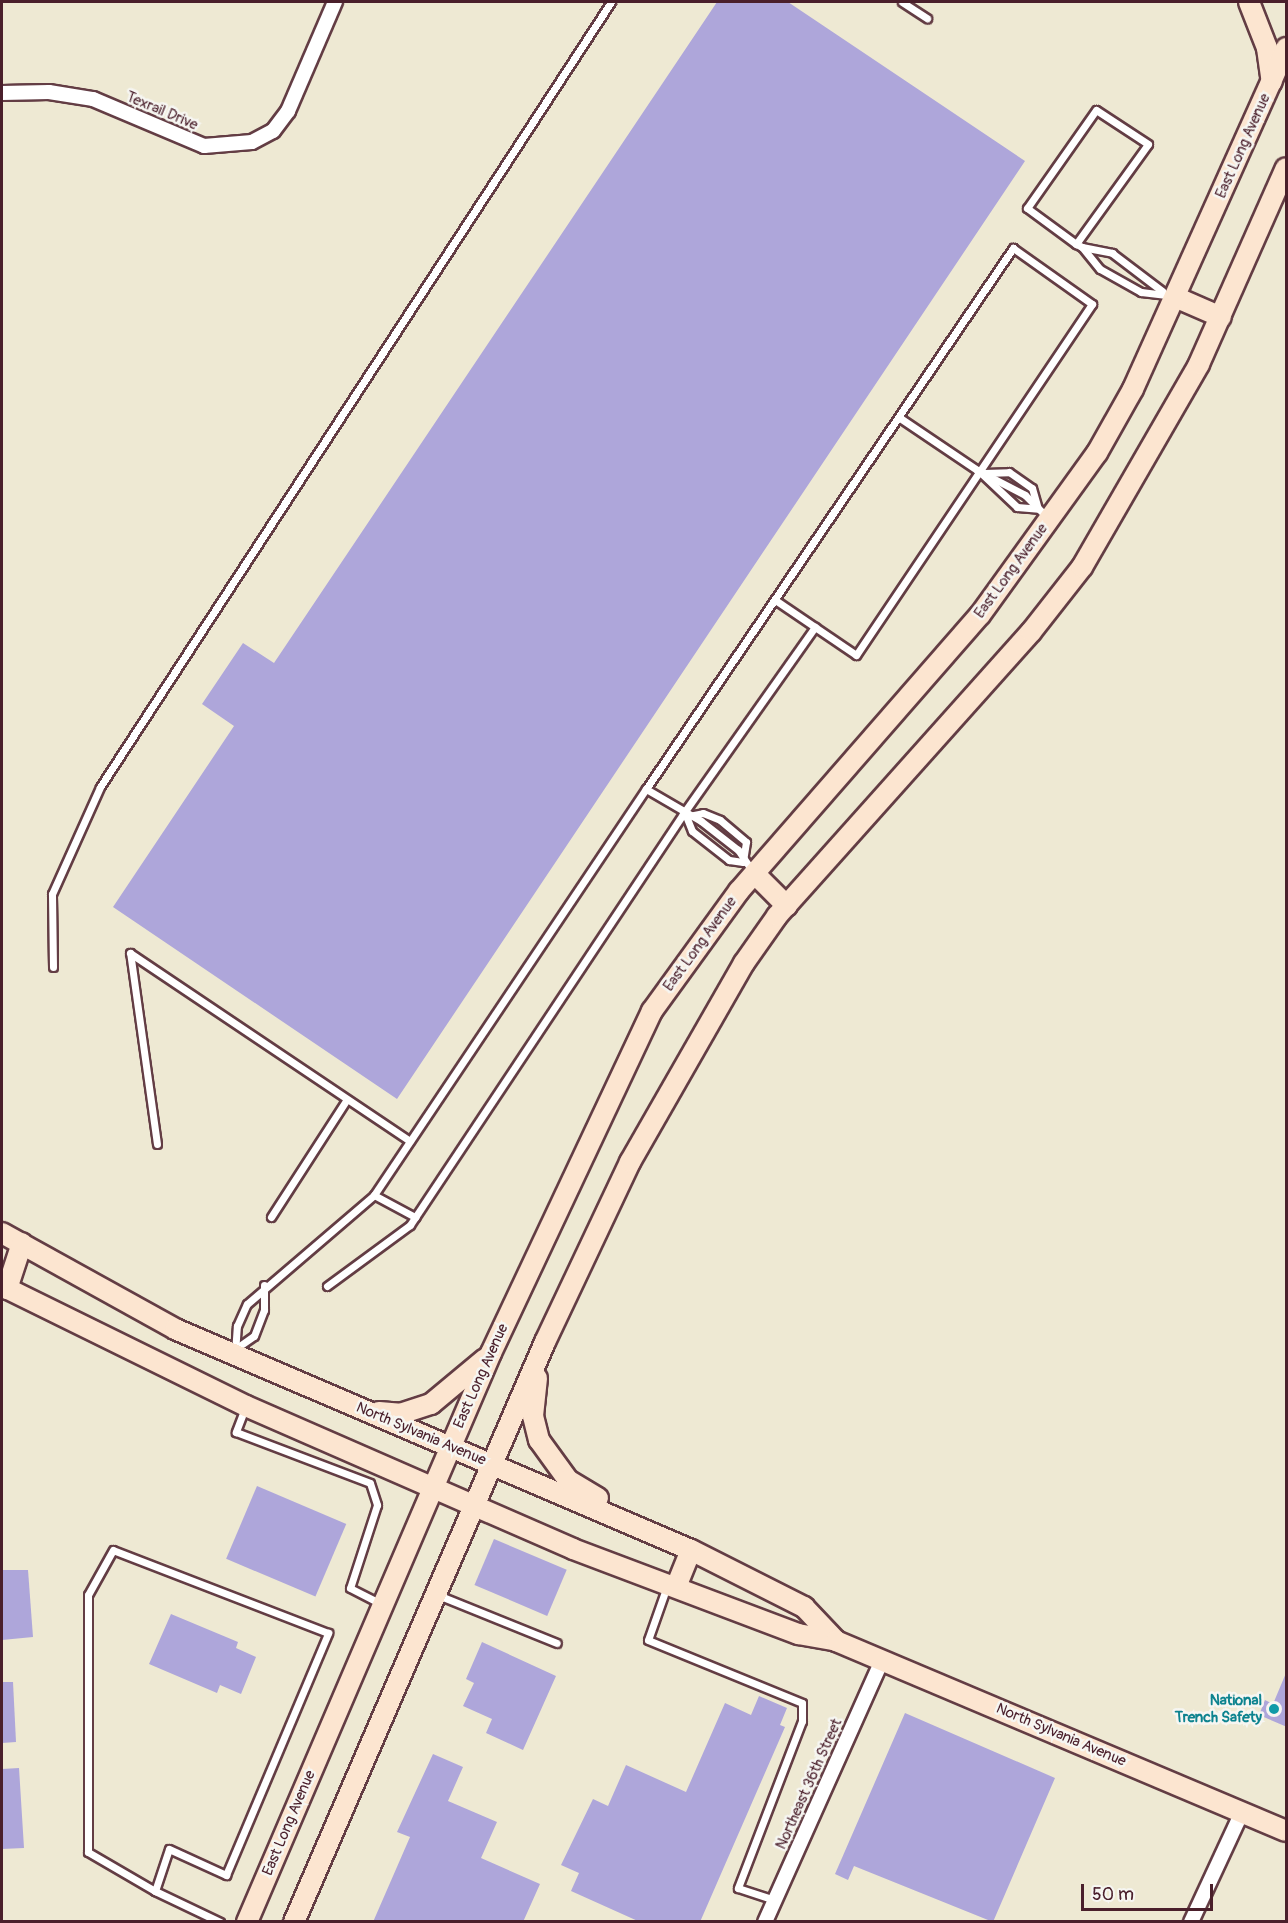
<!DOCTYPE html>
<style>
body{margin:0}
#map{position:relative;width:1288px;height:1923px;overflow:hidden;background:#eee9d3;font-family:Pangolin,sans-serif}
div>[style]{position:absolute}
.building>*{inset:0;background:#aea6da;transform-origin:0 0}
.roads{filter:drop-shadow(2px 0 #633d44) drop-shadow(-2px 0 #633d44) drop-shadow(0 2px #633d44) drop-shadow(0 -2px #633d44)}
.lane>*{height:7px;margin:-3.5px;padding:0 3.5px;transform-origin:3.5px;border-radius:3.5px;background:#fff}
.street>*{height:14px;margin:-7px;padding:0 7px;transform-origin:7px;border-radius:7px;background:#fff}
.secondary>*{height:20px;margin:-10px;padding:0 10px;transform-origin:10px;border-radius:10px;background:#fce5d0}
.dots>*{width:16px;height:16px;translate:-50% -50%;box-sizing:border-box;border:3px solid #f6f6f2;border-radius:50%}
span{translate:-50% -50%;white-space:nowrap;text-align:center;line-height:1.15;-webkit-text-stroke:5px #f6f6f2;paint-order:stroke}
.street-label{font-size:15px;color:#4a1f2b}
.culture-label{font-size:15px;color:#0d838f;font-weight:700}
.right{translate:-100% -50%;text-align:right}
.frame{position:absolute;inset:0;border:3px solid #4a1f2b;pointer-events:none}
.scale{position:absolute;left:1081px;top:1884px;width:132px;height:27px;box-sizing:border-box;border:3px solid #4a1f2b;border-top:0;padding-left:8px;font-size:18px;line-height:21px;white-space:nowrap;color:#4a1f2b;-webkit-text-stroke:4px #f6f6f2;paint-order:stroke}
</style>
<div id="map">
<div class="building">
<i style="clip-path:polygon(717px 2px,788px 2px,1025px 161px,397px 1099px,113px 907px,234px 726px,202px 704px,243px 643px,274px 663px)"></i>
<i style="left:257px;top:1486px;width:97px;height:79px;rotate:23deg"></i>
<i style="left:494px;top:1539px;width:79px;height:50px;rotate:23deg"></i>
<i style="clip-path:polygon(2px 1570px,28px 1570px,33px 1637px,2px 1640px)"></i>
<i style="clip-path:polygon(171px 1614px,238px 1642px,236px 1648px,256px 1657px,241px 1694px,220px 1685px,217px 1693px,149px 1664px)"></i>
<i style="clip-path:polygon(482px 1642px,556px 1676px,523px 1750px,486px 1733px,492px 1719px,463px 1706px,474px 1683px,466px 1679px)"></i>
<i style="clip-path:polygon(1286px 1673px,1287px 1673px,1287px 1727px,1259px 1715px,1265px 1700px,1273px 1704px)"></i>
<i style="clip-path:polygon(2px 1682px,13px 1682px,16px 1742px,2px 1743px)"></i>
<i style="clip-path:polygon(759px 1696px,787px 1708px,780px 1725px,785px 1727px,700px 1922px,640px 1922px,571px 1891px,579px 1873px,561px 1865px,593px 1799px,608px 1806px,626px 1765px,686px 1792px,725px 1703px,751px 1715px)"></i>
<i style="clip-path:polygon(905px 1713px,1055px 1778px,993px 1922px,854px 1866px,848px 1880px,835px 1874px)"></i>
<i style="clip-path:polygon(433px 1754px,463px 1767px,448px 1801px,497px 1822px,481px 1858px,540px 1884px,523px 1922px,373px 1922px,410px 1837px,397px 1832px)"></i>
<i style="clip-path:polygon(19px 1768px,24px 1848px,2px 1849px,2px 1769px)"></i>
</div>
<div class="roads">
<div class="lane">
<i style="left:902px;top:2px;width:30px;rotate:33deg"></i>
<i style="left:1076px;top:244px;width:123px;rotate:-54.2deg"></i>
<i style="left:1148px;top:144px;width:62px;rotate:-146.8deg"></i>
<i style="left:1096px;top:110px;width:120px;rotate:125.1deg"></i>
<i style="left:1027px;top:208px;width:61px;rotate:36.3deg"></i>
<i style="left:1076px;top:244px;width:7px;rotate:27deg"></i>
<i style="left:1082px;top:247px;width:28px;rotate:51deg"></i>
<i style="left:1100px;top:269px;width:47px;rotate:29.3deg"></i>
<i style="left:1141px;top:292px;width:32px;rotate:7deg"></i>
<i style="left:1082px;top:247px;width:31px;rotate:11deg"></i>
<i style="left:1112px;top:253px;width:63px;rotate:37.2deg"></i>
<i style="left:900px;top:418px;width:93px;rotate:34deg"></i>
<i style="left:977px;top:470px;width:54px;rotate:27.5deg"></i>
<i style="left:1025px;top:495px;width:31px;rotate:45deg"></i>
<i style="left:984px;top:473px;width:25px;rotate:-2deg"></i>
<i style="left:1009px;top:472px;width:28px;rotate:35deg"></i>
<i style="left:1032px;top:488px;width:19px;rotate:74deg"></i>
<i style="left:982px;top:474px;width:48px;rotate:43.3deg"></i>
<i style="left:1017px;top:507px;width:21px;rotate:5deg"></i>
<i style="left:686px;top:816px;width:16px;rotate:68deg"></i>
<i style="left:692px;top:831px;width:47px;rotate:38.1deg"></i>
<i style="left:729px;top:860px;width:14px;rotate:8deg"></i>
<i style="left:689px;top:816px;width:14px;rotate:-12deg"></i>
<i style="left:703px;top:813px;width:18px;rotate:22deg"></i>
<i style="left:720px;top:820px;width:34px;rotate:40deg"></i>
<i style="left:746px;top:842px;width:20px;rotate:99deg"></i>
<i style="left:753px;top:872px;width:27px;rotate:-124deg"></i>
<i style="left:738px;top:850px;width:47px;rotate:-141.9deg"></i>
<i style="left:701px;top:821px;width:64px;rotate:-149.8deg"></i>
<i style="left:646px;top:789px;width:654px;rotate:-55.85deg"></i>
<i style="left:1013px;top:248px;width:97px;rotate:35.3deg"></i>
<i style="left:1092px;top:304px;width:423px;rotate:123.9deg"></i>
<i style="left:856px;top:655px;width:98px;rotate:-145.8deg"></i>
<i style="left:53px;top:967px;width:73px;rotate:-90.8deg"></i>
<i style="left:52px;top:894px;width:117px;rotate:-65.8deg"></i>
<i style="left:100px;top:787px;width:937px;rotate:-56.94deg"></i>
<i style="left:157px;top:1144px;width:193px;rotate:-98deg"></i>
<i style="left:130px;top:953px;width:337px;rotate:33.9deg"></i>
<i style="left:374px;top:1195px;width:47px;rotate:28.2deg"></i>
<i style="left:271px;top:1217px;width:140px;rotate:-57.2deg"></i>
<i style="left:327px;top:1286px;width:103px;rotate:-36.3deg"></i>
<i style="left:410px;top:1225px;width:493px;rotate:-56.4deg"></i>
<i style="left:683px;top:814px;width:229px;rotate:-54.8deg"></i>
<i style="left:238px;top:1347px;width:19px;rotate:-35deg"></i>
<i style="left:254px;top:1336px;width:28px;rotate:-69deg"></i>
<i style="left:264px;top:1310px;width:25px;rotate:-90deg"></i>
<i style="left:235px;top:1353px;width:27px;rotate:-86deg"></i>
<i style="left:237px;top:1326px;width:24px;rotate:-66deg"></i>
<i style="left:247px;top:1304px;width:167px;rotate:-40.6deg"></i>
<i style="left:374px;top:1195px;width:489px;rotate:-56.2deg"></i>
<i style="left:245px;top:1408px;width:26px;rotate:111deg"></i>
<i style="left:236px;top:1432px;width:143px;rotate:20.8deg"></i>
<i style="left:370px;top:1483px;width:23px;rotate:72deg"></i>
<i style="left:377px;top:1505px;width:87px;rotate:108deg"></i>
<i style="left:350px;top:1588px;width:36px;rotate:27deg"></i>
<i style="left:667px;top:1586px;width:57px;rotate:109.4deg"></i>
<i style="left:648px;top:1640px;width:166px;rotate:22.2deg"></i>
<i style="left:802px;top:1703px;width:18px;rotate:90deg"></i>
<i style="left:802px;top:1721px;width:179px;rotate:111deg"></i>
<i style="left:738px;top:1888px;width:39px;rotate:18deg"></i>
<i style="left:438px;top:1595px;width:128px;rotate:22deg"></i>
<i style="left:155px;top:1891px;width:44px;rotate:-71.6deg"></i>
<i style="left:169px;top:1849px;width:63px;rotate:24.5deg"></i>
<i style="left:226px;top:1875px;width:263px;rotate:-67.1deg"></i>
<i style="left:328px;top:1633px;width:230px;rotate:-158.9deg"></i>
<i style="left:113px;top:1550px;width:51px;rotate:119.1deg"></i>
<i style="left:88px;top:1595px;width:257px;rotate:90deg"></i>
<i style="left:88px;top:1852px;width:78px;rotate:30.2deg"></i>
<i style="left:155px;top:1891px;width:72px;rotate:25.5deg"></i>
</div>
<div class="street">
<i style="left:2px;top:93px;width:47px;rotate:-1.2deg"></i>
<i style="left:49px;top:92px;width:45px;rotate:9deg"></i>
<i style="left:93px;top:99px;width:121px;rotate:22.9deg"></i>
<i style="left:204px;top:146px;width:48px;rotate:-4.8deg"></i>
<i style="left:252px;top:142px;width:24px;rotate:-28deg"></i>
<i style="left:273px;top:131px;width:25px;rotate:-53deg"></i>
<i style="left:288px;top:111px;width:119px;rotate:-66.7deg"></i>
<i style="left:765px;top:1922px;width:287px;rotate:-65.9deg"></i>
<i style="left:1191px;top:1922px;width:121px;rotate:-65.1deg"></i>
</div>
<div class="secondary">
<i style="left:1249px;top:2px;width:49px;rotate:68.6deg"></i>
<i style="left:1267px;top:48px;width:34px;rotate:82deg"></i>
<i style="left:1175px;top:297px;width:50px;rotate:23.5deg"></i>
<i style="left:755px;top:874px;width:45px;rotate:45deg"></i>
<i style="left:2px;top:1233px;width:198px;rotate:29deg"></i>
<i style="left:175px;top:1329px;width:561px;rotate:23.19deg"></i>
<i style="left:691px;top:1550px;width:127px;rotate:26.8deg"></i>
<i style="left:804px;top:1607px;width:47px;rotate:46.7deg"></i>
<i style="left:2px;top:1286px;width:272px;rotate:26.2deg"></i>
<i style="left:246px;top:1406px;width:357px;rotate:23.6deg"></i>
<i style="left:573px;top:1549px;width:241px;rotate:20.7deg"></i>
<i style="left:798px;top:1634px;width:39px;rotate:10deg"></i>
<i style="left:836px;top:1641px;width:488px;rotate:22.9deg"></i>
<i style="left:7px;top:1289px;width:48px;rotate:-71.9deg"></i>
<i style="left:537px;top:1378px;width:38px;rotate:96deg"></i>
<i style="left:533px;top:1416px;width:25px;rotate:76deg"></i>
<i style="left:539px;top:1440px;width:49px;rotate:54.1deg"></i>
<i style="left:568px;top:1480px;width:35px;rotate:31deg"></i>
<i style="left:379px;top:1412px;width:21px;rotate:5deg"></i>
<i style="left:400px;top:1414px;width:33px;rotate:-18deg"></i>
<i style="left:431px;top:1404px;width:70px;rotate:-39.8deg"></i>
<i style="left:676px;top:1587px;width:40px;rotate:-68deg"></i>
<i style="left:247px;top:1922px;width:619px;rotate:-66.79deg"></i>
<i style="left:491px;top:1353px;width:378px;rotate:-64.8deg"></i>
<i style="left:652px;top:1011px;width:148px;rotate:-54.1deg"></i>
<i style="left:739px;top:891px;width:366px;rotate:-48.9deg"></i>
<i style="left:980px;top:615px;width:200px;rotate:-54.2deg"></i>
<i style="left:1097px;top:453px;width:73px;rotate:-60.6deg"></i>
<i style="left:1133px;top:389px;width:374px;rotate:-65.8deg"></i>
<i style="left:294px;top:1922px;width:632px;rotate:-66.6deg"></i>
<i style="left:545px;top:1342px;width:199px;rotate:-64.7deg"></i>
<i style="left:630px;top:1162px;width:229px;rotate:-60.2deg"></i>
<i style="left:744px;top:963px;width:57px;rotate:-54.9deg"></i>
<i style="left:777px;top:916px;width:381px;rotate:-48.2deg"></i>
<i style="left:1031px;top:632px;width:83px;rotate:-51.9deg"></i>
<i style="left:1082px;top:567px;width:234px;rotate:-60deg"></i>
<i style="left:1199px;top:364px;width:214px;rotate:-66.1deg"></i>
</div>
</div>
<div class="dots">
<i style="left:1274px;top:1709px;background:#0f9aa8"></i>
</div>
<div class="street-label">
<span style="left:162px;top:111px;rotate:23deg">Texrail Drive</span>
<span style="left:1243px;top:146px;rotate:-66deg">East Long Avenue</span>
<span style="left:1011px;top:571px;rotate:-54deg">East Long Avenue</span>
<span style="left:700px;top:944px;rotate:-54deg">East Long Avenue</span>
<span style="left:481px;top:1376px;rotate:-66deg">East Long Avenue</span>
<span style="left:421px;top:1434px;rotate:23deg">North Sylvania Avenue</span>
<span style="left:1061px;top:1735px;rotate:23deg">North Sylvania Avenue</span>
<span style="left:809px;top:1784px;rotate:-66deg">Northeast 36th Street</span>
<span style="left:289px;top:1823px;rotate:-67deg">East Long Avenue</span>
</div>
<div class="culture-label">
<span class="right" style="left:1262px;top:1709px">National<br>Trench Safety</span>
</div>
<div class="frame"></div>
<div class="scale">50 m</div>
</div>
